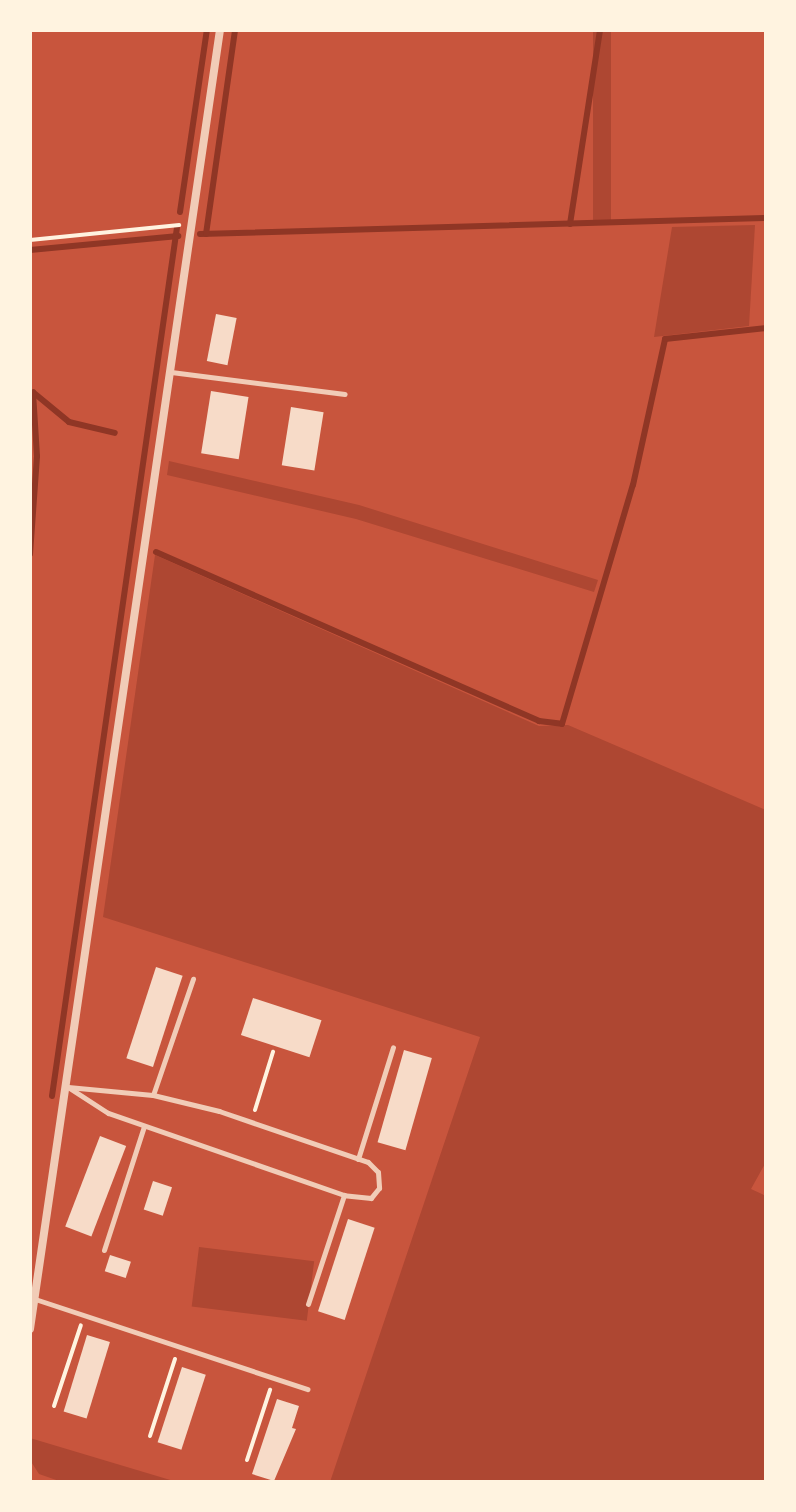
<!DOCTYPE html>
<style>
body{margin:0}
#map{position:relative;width:796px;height:1512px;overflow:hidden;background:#c8553d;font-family:Barlow,sans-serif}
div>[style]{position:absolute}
.green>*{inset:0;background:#ae4732;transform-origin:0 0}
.stream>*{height:6px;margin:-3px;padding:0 3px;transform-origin:3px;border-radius:3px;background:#8f3625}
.building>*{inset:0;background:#f7dbc8;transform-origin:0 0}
.path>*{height:4px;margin:-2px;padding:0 2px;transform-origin:2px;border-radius:2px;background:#fff3e0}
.service>*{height:5px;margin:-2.5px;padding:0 2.5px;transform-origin:2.5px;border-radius:2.5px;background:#f1ccb7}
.minor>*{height:8px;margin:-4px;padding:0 4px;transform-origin:4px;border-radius:4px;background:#f1ccb7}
span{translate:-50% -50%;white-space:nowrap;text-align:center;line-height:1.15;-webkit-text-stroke:8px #fff3e0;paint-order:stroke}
.frame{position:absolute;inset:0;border:32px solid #fff3e0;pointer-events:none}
</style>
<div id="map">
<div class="green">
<i style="left:593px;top:30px;width:18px;height:190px"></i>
<i style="clip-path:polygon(755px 225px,749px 326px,654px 337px,672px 227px)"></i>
<i style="clip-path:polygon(169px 461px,359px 505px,598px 580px,594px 592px,356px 519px,167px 475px)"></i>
<i style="clip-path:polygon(155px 555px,539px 726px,568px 725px,766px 810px,766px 1162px,751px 1189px,766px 1196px,766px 1482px,330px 1482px,480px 1037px,103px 917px)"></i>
<i style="left:199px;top:1247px;width:116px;height:60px;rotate:7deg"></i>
<i style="clip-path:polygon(30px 1438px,177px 1482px,62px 1482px,39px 1474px,30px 1460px)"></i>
</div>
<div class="stream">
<i style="left:180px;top:212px;width:184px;rotate:-81.6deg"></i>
<i style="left:570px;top:224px;width:196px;rotate:-81.2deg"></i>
<i style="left:200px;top:234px;width:566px;rotate:-1.62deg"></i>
<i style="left:206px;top:234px;width:206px;rotate:-81.9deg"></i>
<i style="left:30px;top:250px;width:149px;rotate:-5.4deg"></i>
<i style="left:34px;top:393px;width:45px;rotate:39.6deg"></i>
<i style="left:69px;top:422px;width:47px;rotate:13.4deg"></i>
<i style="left:156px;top:552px;width:419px;rotate:23.8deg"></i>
<i style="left:539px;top:721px;width:23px;rotate:7deg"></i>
<i style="left:562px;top:724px;width:249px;rotate:-73.5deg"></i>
<i style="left:633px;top:485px;width:149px;rotate:-77.6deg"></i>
<i style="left:665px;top:339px;width:102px;rotate:-6.2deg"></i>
<i style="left:30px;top:554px;width:98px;rotate:-85.9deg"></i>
<i style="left:37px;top:456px;width:64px;rotate:-93.6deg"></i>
<i style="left:52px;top:1096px;width:877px;rotate:-81.81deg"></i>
</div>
<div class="building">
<i style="left:216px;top:314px;width:21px;height:48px;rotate:11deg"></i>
<i style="left:211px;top:391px;width:38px;height:63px;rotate:9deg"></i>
<i style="left:291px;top:407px;width:33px;height:59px;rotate:9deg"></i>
<i style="left:156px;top:967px;width:28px;height:96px;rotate:18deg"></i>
<i style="left:253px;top:998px;width:72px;height:39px;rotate:18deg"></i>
<i style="left:404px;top:1050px;width:29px;height:96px;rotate:16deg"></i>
<i style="left:100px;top:1136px;width:28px;height:97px;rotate:21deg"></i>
<i style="left:153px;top:1181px;width:20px;height:30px;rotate:18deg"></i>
<i style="left:348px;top:1219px;width:28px;height:97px;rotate:18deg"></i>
<i style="left:110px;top:1255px;width:22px;height:17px;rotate:18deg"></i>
<i style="left:87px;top:1335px;width:24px;height:80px;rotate:17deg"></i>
<i style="left:182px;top:1367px;width:25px;height:79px;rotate:18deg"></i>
<i style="clip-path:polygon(277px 1399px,299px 1406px,292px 1428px,296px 1429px,274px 1481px,252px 1474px)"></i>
</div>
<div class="path">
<i style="left:30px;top:240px;width:150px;rotate:-5.7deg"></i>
<i style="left:255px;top:1110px;width:61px;rotate:-72.8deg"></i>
<i style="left:54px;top:1406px;width:85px;rotate:-71.6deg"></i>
<i style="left:150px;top:1436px;width:81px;rotate:-72deg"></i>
<i style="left:247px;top:1460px;width:74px;rotate:-71.8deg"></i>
</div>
<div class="service">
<i style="left:171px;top:372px;width:175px;rotate:7.2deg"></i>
<i style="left:68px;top:1087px;width:85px;rotate:5.4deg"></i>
<i style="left:153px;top:1095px;width:68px;rotate:13.6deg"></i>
<i style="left:219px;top:1111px;width:157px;rotate:18.9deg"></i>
<i style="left:368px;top:1162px;width:14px;rotate:45deg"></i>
<i style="left:378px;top:1172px;width:16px;rotate:86deg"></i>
<i style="left:379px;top:1188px;width:13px;rotate:129deg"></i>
<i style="left:371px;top:1198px;width:27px;rotate:-174deg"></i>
<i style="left:344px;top:1195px;width:250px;rotate:-160.8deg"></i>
<i style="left:108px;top:1113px;width:48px;rotate:-147deg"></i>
<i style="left:153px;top:1095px;width:123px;rotate:-71deg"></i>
<i style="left:358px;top:1159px;width:117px;rotate:-72.6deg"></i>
<i style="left:104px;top:1250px;width:130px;rotate:-72.1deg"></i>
<i style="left:35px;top:1299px;width:287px;rotate:18.3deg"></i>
<i style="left:308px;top:1304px;width:115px;rotate:-71.7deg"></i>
</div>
<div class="minor">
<i style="left:30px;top:1329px;width:1313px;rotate:-81.68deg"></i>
</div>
<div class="frame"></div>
</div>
